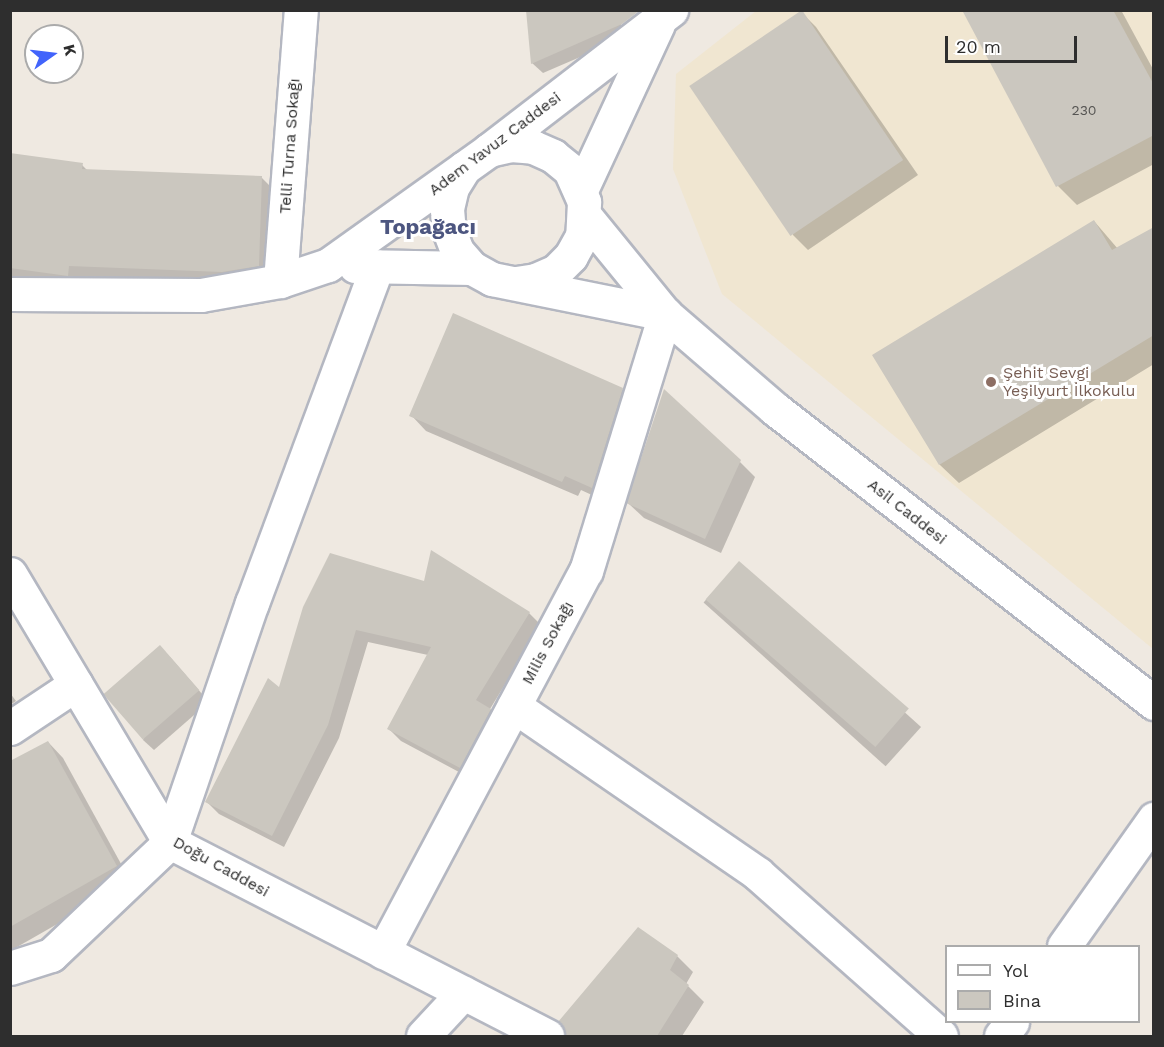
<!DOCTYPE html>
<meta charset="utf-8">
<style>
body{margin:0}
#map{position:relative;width:1164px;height:1047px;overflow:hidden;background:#efe9e1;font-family:"Work Sans",sans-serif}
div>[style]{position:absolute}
.education>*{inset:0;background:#f0e6d1}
.shadow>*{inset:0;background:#0003;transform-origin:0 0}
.building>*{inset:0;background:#cbc7bf;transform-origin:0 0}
.roads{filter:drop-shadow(2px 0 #b4b7c1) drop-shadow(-2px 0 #b4b7c1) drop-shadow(0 2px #b4b7c1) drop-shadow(0 -2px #b4b7c1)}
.minor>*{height:33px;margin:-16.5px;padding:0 16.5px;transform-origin:16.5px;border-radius:16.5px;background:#fff}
.dots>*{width:16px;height:16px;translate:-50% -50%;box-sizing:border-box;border:3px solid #fff;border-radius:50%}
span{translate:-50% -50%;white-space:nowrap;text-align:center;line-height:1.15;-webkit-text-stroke:6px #fff;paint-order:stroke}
.number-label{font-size:14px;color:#555452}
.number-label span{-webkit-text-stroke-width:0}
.street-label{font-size:16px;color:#2e2e2e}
.education-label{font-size:16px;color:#785e54}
.left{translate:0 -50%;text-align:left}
.district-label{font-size:22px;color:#4d5680;font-weight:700}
.frame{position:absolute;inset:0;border:12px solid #2e2e2e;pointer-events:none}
.legend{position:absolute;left:945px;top:945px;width:195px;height:78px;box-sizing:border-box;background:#fff;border:2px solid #ababab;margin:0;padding:8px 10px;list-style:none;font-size:18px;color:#2e2e2e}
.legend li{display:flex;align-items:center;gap:12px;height:30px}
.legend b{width:30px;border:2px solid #ababab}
.north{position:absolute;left:24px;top:24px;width:60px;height:60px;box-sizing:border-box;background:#fff;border:2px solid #ababab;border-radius:50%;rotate:76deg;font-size:16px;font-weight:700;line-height:24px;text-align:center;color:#2e2e2e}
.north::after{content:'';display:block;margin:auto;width:21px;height:27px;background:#4264fb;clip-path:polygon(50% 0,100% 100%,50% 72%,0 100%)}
.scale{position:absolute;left:945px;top:36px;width:132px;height:27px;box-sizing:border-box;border:3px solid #2e2e2e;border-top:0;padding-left:8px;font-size:18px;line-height:21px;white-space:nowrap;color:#2e2e2e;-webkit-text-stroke:4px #fff;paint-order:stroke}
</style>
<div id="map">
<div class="education">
<i style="clip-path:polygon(756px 11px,1153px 11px,1153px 649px,722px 294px,673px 169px,676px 74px)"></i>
</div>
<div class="shadow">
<i style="clip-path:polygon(620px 10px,622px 39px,543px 73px,532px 63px)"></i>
<i style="clip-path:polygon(963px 10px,1121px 10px,1154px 71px,1154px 164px,1077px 205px,1058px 186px)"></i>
<i style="clip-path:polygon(801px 12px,816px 27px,918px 175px,808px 250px,793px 235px)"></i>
<i style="clip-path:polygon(10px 155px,82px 165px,88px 171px,262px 178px,277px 193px,274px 281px,10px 281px)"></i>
<i style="clip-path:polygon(1094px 221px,1118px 249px,1154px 229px,1154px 364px,959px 483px,940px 465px,874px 356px)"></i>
<i style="clip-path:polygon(622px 389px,637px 404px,607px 502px,581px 490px,578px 496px,426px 431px,411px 415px)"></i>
<i style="clip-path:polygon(740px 462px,755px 477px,721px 553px,644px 518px,628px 503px)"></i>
<i style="left:739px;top:563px;width:245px;height:53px;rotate:42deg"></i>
<i style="clip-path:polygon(305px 607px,529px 613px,541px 625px,490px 709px,503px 722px,472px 779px,401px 741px,389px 729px,428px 655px,368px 642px,339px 738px,284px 847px,219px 814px,207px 802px,280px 690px)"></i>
<i style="clip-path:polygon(170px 657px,209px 702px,154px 750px,143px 740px)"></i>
<i style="clip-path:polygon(10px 693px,16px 701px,10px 705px)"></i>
<i style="clip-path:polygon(48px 742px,63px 758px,131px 882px,10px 951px,10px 763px)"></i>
<i style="clip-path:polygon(677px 956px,693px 972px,686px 984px,704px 1002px,682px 1036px,567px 1036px,560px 1022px)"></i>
</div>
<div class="building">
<i style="clip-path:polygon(526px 10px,640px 10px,622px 24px,531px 64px)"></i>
<i style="left:802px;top:10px;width:181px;height:136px;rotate:56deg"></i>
<i style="clip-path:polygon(962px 10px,1113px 10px,1154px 85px,1154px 135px,1056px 187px)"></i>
<i style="clip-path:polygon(10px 153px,83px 163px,82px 169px,262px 176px,259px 266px,222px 272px,69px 266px,68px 276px,10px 268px)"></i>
<i style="clip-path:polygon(1094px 220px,1112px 250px,1154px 227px,1154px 335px,939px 465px,872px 355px)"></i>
<i style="clip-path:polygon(453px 313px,623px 388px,592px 488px,565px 476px,562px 482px,409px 416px)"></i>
<i style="clip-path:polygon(664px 389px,741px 460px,705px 539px,626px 503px)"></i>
<i style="clip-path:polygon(431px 550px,530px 612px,476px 700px,491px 709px,460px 768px,387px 729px,431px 647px,356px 630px,328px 725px,272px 836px,205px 802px,268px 678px,279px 687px,303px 607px,330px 553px,424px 581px)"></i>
<i style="left:739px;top:561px;width:225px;height:51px;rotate:41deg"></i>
<i style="left:160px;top:645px;width:60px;height:75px;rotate:49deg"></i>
<i style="clip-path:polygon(48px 741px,117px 866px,10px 927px,10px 761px)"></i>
<i style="clip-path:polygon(638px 927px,678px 955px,670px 970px,689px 985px,657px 1036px,566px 1036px,563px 1026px,558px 1022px)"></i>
</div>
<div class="roads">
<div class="minor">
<i style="left:489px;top:150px;width:23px;rotate:-13deg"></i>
<i style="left:511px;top:145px;width:22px;rotate:5deg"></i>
<i style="left:533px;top:147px;width:22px;rotate:24deg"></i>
<i style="left:553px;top:156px;width:22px;rotate:39deg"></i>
<i style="left:570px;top:170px;width:35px;rotate:66deg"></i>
<i style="left:584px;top:202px;width:34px;rotate:93deg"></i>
<i style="left:582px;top:236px;width:23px;rotate:119deg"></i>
<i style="left:571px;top:256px;width:21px;rotate:135deg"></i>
<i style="left:556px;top:271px;width:22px;rotate:156deg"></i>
<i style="left:536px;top:280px;width:20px;rotate:171deg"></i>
<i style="left:464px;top:168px;width:22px;rotate:122deg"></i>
<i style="left:452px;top:187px;width:23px;rotate:103deg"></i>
<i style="left:447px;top:209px;width:21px;rotate:85deg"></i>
<i style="left:449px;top:230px;width:22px;rotate:69deg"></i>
<i style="left:457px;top:251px;width:23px;rotate:49deg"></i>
<i style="left:581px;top:190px;width:183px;rotate:-65.1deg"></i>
<i style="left:585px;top:216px;width:127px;rotate:50.8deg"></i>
<i style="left:665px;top:314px;width:145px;rotate:40.8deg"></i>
<i style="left:775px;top:409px;width:480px;rotate:37.8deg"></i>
<i style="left:355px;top:266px;width:117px;rotate:1deg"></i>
<i style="left:472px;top:268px;width:23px;rotate:29deg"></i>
<i style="left:492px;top:279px;width:177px;rotate:11.4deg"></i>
<i style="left:280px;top:281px;width:272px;rotate:-85.6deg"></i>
<i style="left:10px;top:294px;width:191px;rotate:0.3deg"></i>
<i style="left:201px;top:295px;width:80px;rotate:-10deg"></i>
<i style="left:280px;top:281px;width:51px;rotate:-18.4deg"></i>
<i style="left:328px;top:265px;width:198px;rotate:-35.5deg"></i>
<i style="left:489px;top:150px;width:230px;rotate:-37.6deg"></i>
<i style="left:10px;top:574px;width:312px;rotate:59.2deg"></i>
<i style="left:170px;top:842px;width:424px;rotate:27.2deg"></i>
<i style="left:514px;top:706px;width:296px;rotate:34.5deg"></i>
<i style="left:758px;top:874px;width:244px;rotate:41.5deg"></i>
<i style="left:10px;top:728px;width:79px;rotate:-33.7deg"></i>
<i style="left:1064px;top:946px;width:156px;rotate:-54.7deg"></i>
<i style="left:383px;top:952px;width:432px;rotate:-62deg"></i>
<i style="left:586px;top:571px;width:269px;rotate:-72.9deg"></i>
<i style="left:10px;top:968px;width:43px;rotate:-17.6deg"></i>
<i style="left:51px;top:955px;width:164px;rotate:-43.5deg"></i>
<i style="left:170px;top:842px;width:253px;rotate:-71.1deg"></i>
<i style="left:252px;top:603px;width:359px;rotate:-69.6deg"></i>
<i style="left:423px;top:1036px;width:59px;rotate:-47.1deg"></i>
<i style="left:1001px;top:1036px;width:18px;rotate:-52deg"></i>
</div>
</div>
<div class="dots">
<i style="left:991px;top:382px;background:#8d6e63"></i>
</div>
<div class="number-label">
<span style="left:1084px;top:110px">230</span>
</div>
<div class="street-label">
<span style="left:495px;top:144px;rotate:-37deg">Adem Yavuz Caddesi</span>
<span style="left:290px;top:146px;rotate:-86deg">Telli Turna Sokağı</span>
<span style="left:907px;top:512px;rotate:38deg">Asil Caddesi</span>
<span style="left:548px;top:643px;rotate:-62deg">Milis Sokağı</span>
<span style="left:221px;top:867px;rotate:29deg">Doğu Caddesi</span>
</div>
<div class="education-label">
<span class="left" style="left:1003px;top:382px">Şehit Sevgi<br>Yeşilyurt İlkokulu</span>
</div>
<div class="district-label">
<span style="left:428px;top:227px">Topağacı</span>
</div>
<div class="frame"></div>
<ul class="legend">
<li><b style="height:8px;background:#fff"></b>Yol</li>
<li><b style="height:16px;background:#cbc7bf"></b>Bina</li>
</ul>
<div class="north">K</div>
<div class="scale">20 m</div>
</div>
